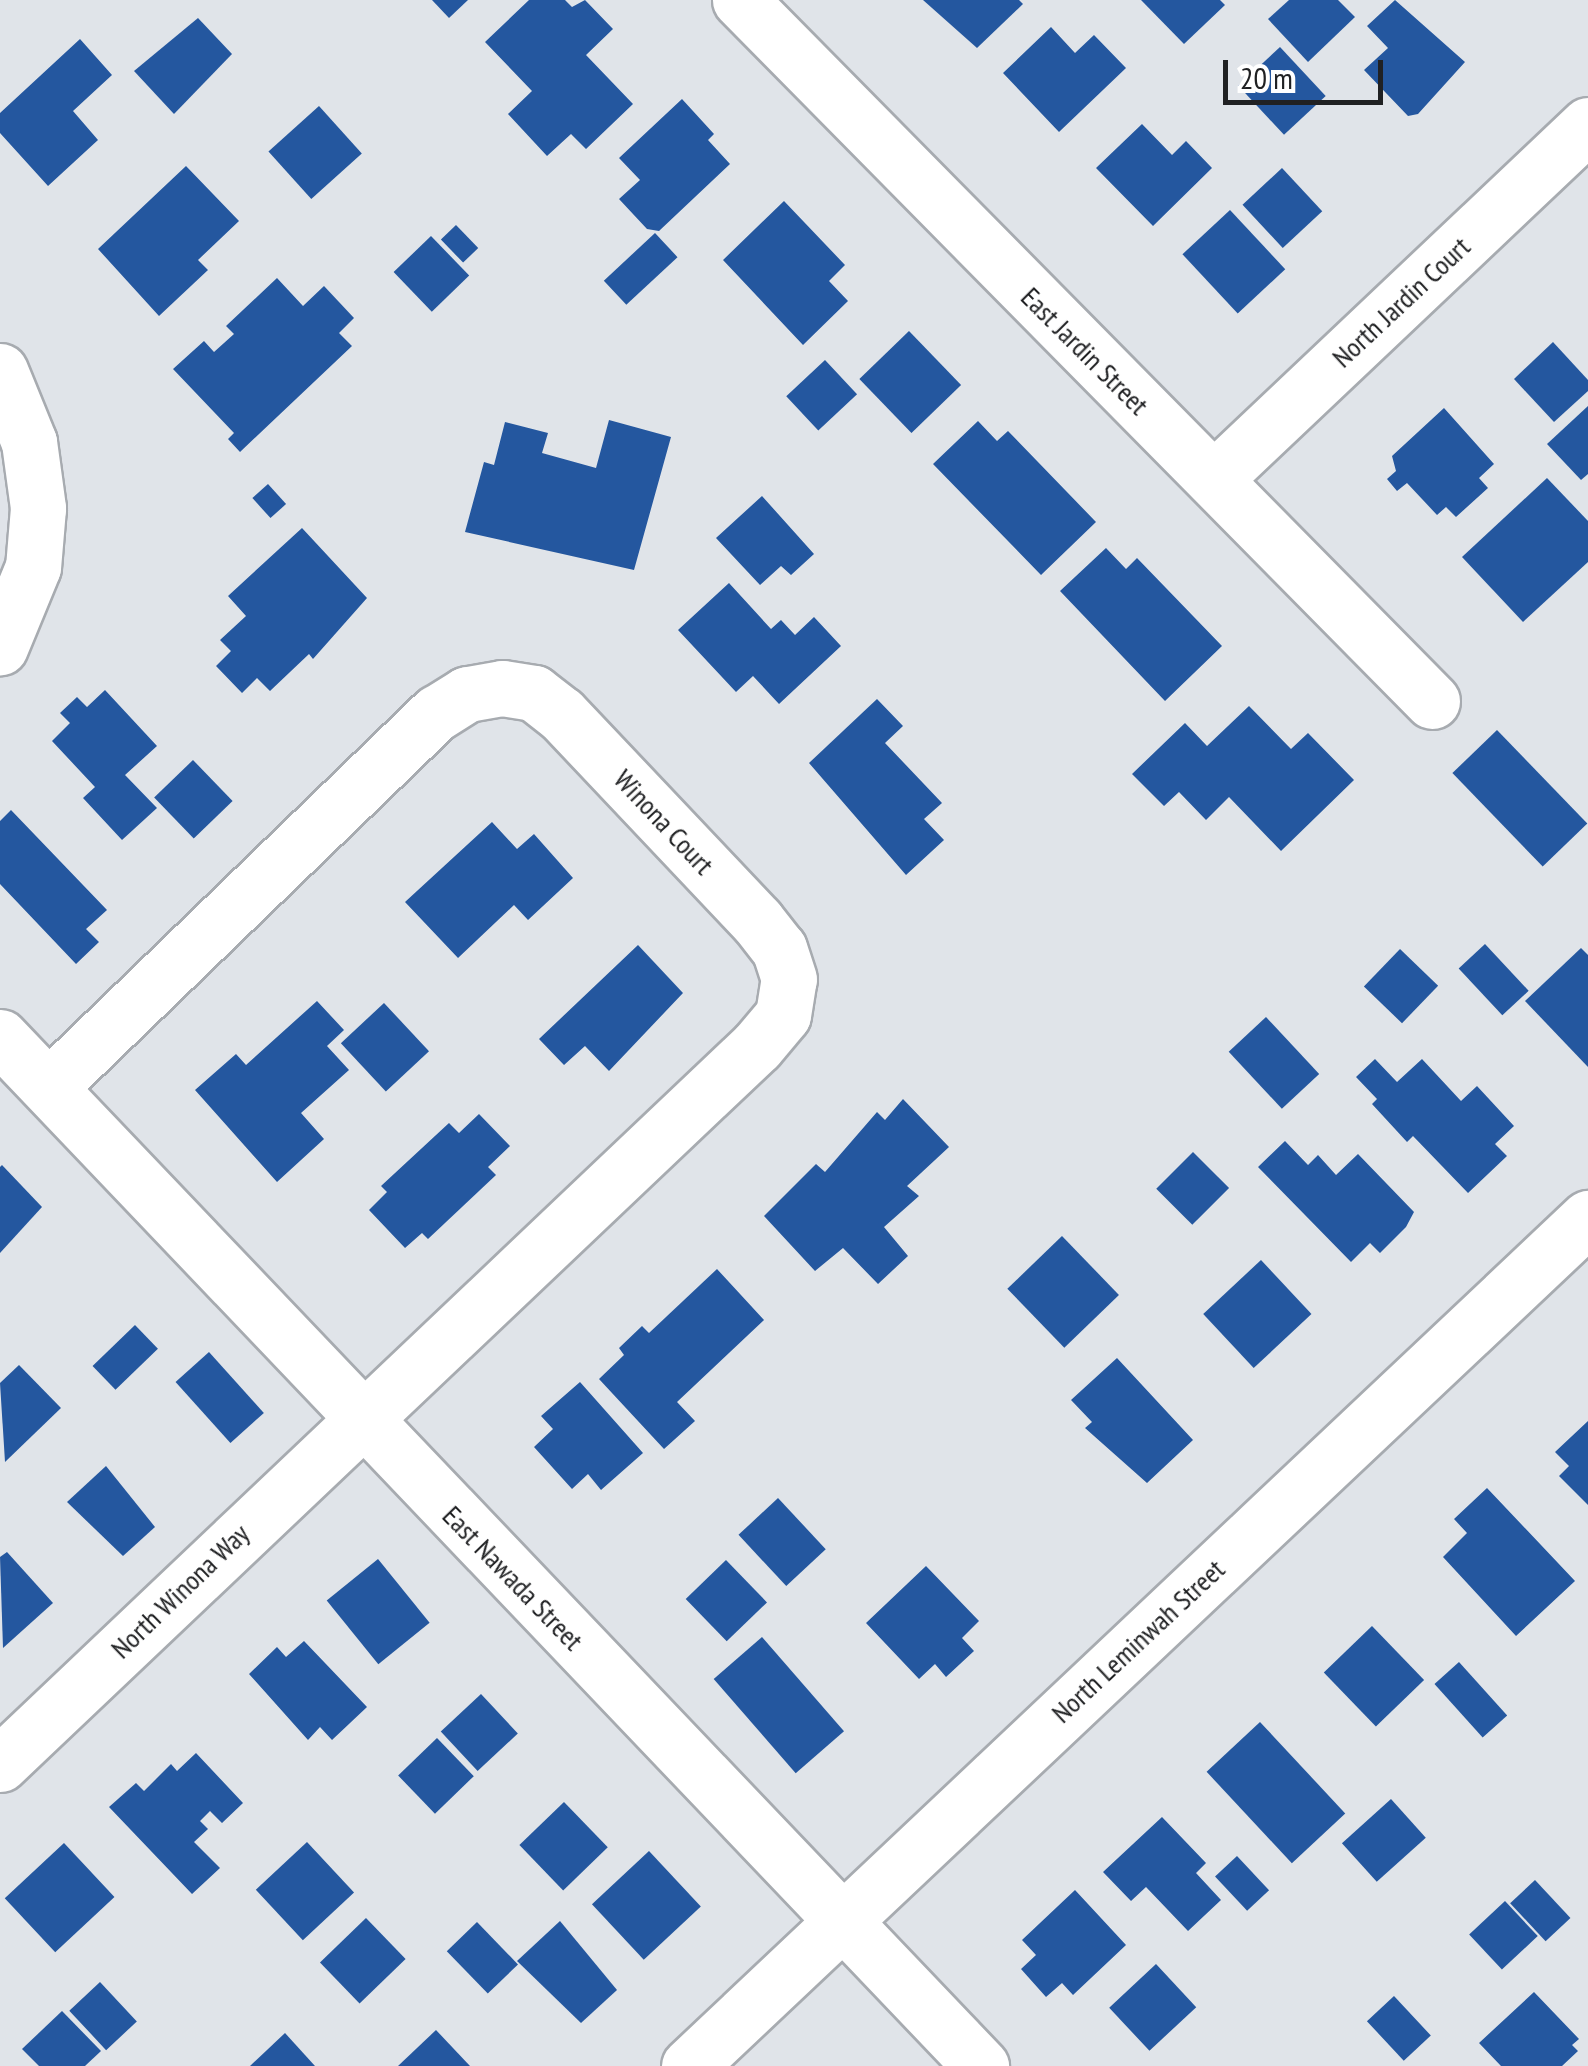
<!DOCTYPE html>
<style>
body{margin:0}
#map{position:relative;width:1588px;height:2066px;overflow:hidden;background:#e0e4e9;font-family:"PT Sans Narrow",sans-serif}
div>[style]{position:absolute}
.building>*{inset:0;background:#24579f;transform-origin:0 0}
.roads{filter:drop-shadow(2px 0 #a7abb0) drop-shadow(-2px 0 #a7abb0) drop-shadow(0 2px #a7abb0) drop-shadow(0 -2px #a7abb0)}
.minor>*{height:55px;margin:-27.5px;padding:0 27.5px;transform-origin:27.5px;border-radius:27.5px;background:#fff}
span{translate:-50% -50%;white-space:nowrap;text-align:center;line-height:1.15;-webkit-text-stroke:10px #fff;paint-order:stroke}
.street-label{font-size:28px;color:#202123}
.scale{position:absolute;left:1223px;top:60px;width:160px;height:45px;box-sizing:border-box;border:5px solid #202123;border-top:0;padding-left:12px;font-size:30px;line-height:35px;white-space:nowrap;color:#202123;-webkit-text-stroke:8px #fff;paint-order:stroke}
</style>
<div id="map">
<div class="building">
<i style="clip-path:polygon(432px 0,468px 0,449px 18px)"></i>
<i style="clip-path:polygon(529px 0,565px 0,572px 7px,585px 0,613px 29px,586px 55px,633px 104px,586px 149px,571px 134px,547px 156px,508px 114px,532px 91px,485px 42px)"></i>
<i style="clip-path:polygon(923px 0,1019px 0,1023px 4px,977px 48px)"></i>
<i style="clip-path:polygon(1141px 0,1220px 0,1225px 5px,1184px 44px)"></i>
<i style="clip-path:polygon(1289px 0,1338px 0,1355px 17px,1308px 62px,1268px 19px)"></i>
<i style="clip-path:polygon(1395px 0,1465px 62px,1418px 114px,1408px 116px,1364px 70px,1388px 48px,1367px 26px)"></i>
<i style="clip-path:polygon(198px 18px,232px 54px,174px 114px,134px 71px)"></i>
<i style="clip-path:polygon(1051px 27px,1075px 53px,1094px 35px,1126px 68px,1059px 132px,1003px 73px)"></i>
<i style="clip-path:polygon(80px 39px,112px 75px,73px 111px,98px 140px,48px 186px,0 133px,0 113px)"></i>
<i style="left:1280px;top:47px;width:67px;height:57px;rotate:47deg"></i>
<i style="clip-path:polygon(682px 99px,714px 134px,708px 140px,730px 164px,659px 231px,647px 229px,619px 199px,640px 180px,619px 158px)"></i>
<i style="left:319px;top:106px;width:64px;height:68px;rotate:48deg"></i>
<i style="clip-path:polygon(1142px 124px,1172px 155px,1186px 141px,1212px 168px,1153px 226px,1096px 168px)"></i>
<i style="clip-path:polygon(186px 166px,239px 221px,198px 260px,208px 270px,159px 316px,98px 249px)"></i>
<i style="left:1282px;top:168px;width:59px;height:54px;rotate:47deg"></i>
<i style="clip-path:polygon(784px 201px,845px 265px,829px 281px,848px 301px,803px 345px,723px 260px)"></i>
<i style="left:1230px;top:210px;width:81px;height:65px;rotate:47deg"></i>
<i style="left:456px;top:225px;width:32px;height:21px;rotate:46deg"></i>
<i style="left:655px;top:233px;width:33px;height:70px;rotate:47deg"></i>
<i style="left:431px;top:236px;width:55px;height:52px;rotate:46deg"></i>
<i style="clip-path:polygon(277px 278px,303px 306px,324px 286px,354px 318px,339px 333px,352px 346px,240px 452px,228px 439px,234px 433px,173px 369px,204px 341px,214px 352px,234px 334px,226px 326px)"></i>
<i style="left:909px;top:331px;width:75px;height:69px;rotate:46deg"></i>
<i style="clip-path:polygon(1553px 342px,1588px 380px,1588px 391px,1554px 422px,1514px 379px)"></i>
<i style="left:825px;top:360px;width:47px;height:53px;rotate:47deg"></i>
<i style="clip-path:polygon(1588px 406px,1588px 474px,1581px 480px,1547px 444px)"></i>
<i style="clip-path:polygon(1444px 408px,1494px 464px,1479px 478px,1488px 488px,1456px 517px,1446px 507px,1437px 515px,1407px 483px,1397px 491px,1387px 479px,1396px 471px,1392px 456px)"></i>
<i style="clip-path:polygon(609px 420px,671px 437px,634px 570px,465px 532px,484px 462px,494px 465px,505px 422px,548px 433px,542px 453px,596px 468px)"></i>
<i style="clip-path:polygon(978px 421px,997px 441px,1008px 431px,1096px 522px,1041px 575px,933px 464px)"></i>
<i style="clip-path:polygon(1547px 478px,1588px 521px,1588px 562px,1523px 622px,1462px 557px)"></i>
<i style="left:268px;top:484px;width:27px;height:21px;rotate:48deg"></i>
<i style="clip-path:polygon(762px 496px,814px 554px,791px 575px,781px 566px,760px 585px,716px 538px)"></i>
<i style="clip-path:polygon(302px 528px,367px 598px,313px 659px,309px 654px,270px 691px,257px 678px,242px 693px,216px 666px,231px 651px,220px 640px,246px 616px,228px 596px)"></i>
<i style="clip-path:polygon(1106px 548px,1126px 569px,1137px 558px,1222px 646px,1165px 701px,1060px 591px)"></i>
<i style="clip-path:polygon(729px 583px,771px 629px,781px 620px,795px 635px,814px 617px,841px 646px,779px 704px,753px 676px,736px 692px,678px 630px)"></i>
<i style="clip-path:polygon(105px 690px,157px 746px,125px 775px,157px 808px,122px 840px,83px 798px,95px 787px,52px 741px,70px 723px,60px 713px,77px 697px,87px 707px)"></i>
<i style="clip-path:polygon(877px 699px,903px 726px,885px 743px,942px 803px,924px 819px,944px 840px,906px 875px,809px 763px)"></i>
<i style="clip-path:polygon(1249px 706px,1291px 749px,1308px 733px,1354px 780px,1281px 851px,1229px 797px,1206px 820px,1179px 792px,1164px 806px,1132px 774px,1185px 723px,1207px 746px)"></i>
<i style="left:1497px;top:730px;width:130px;height:62px;rotate:46deg"></i>
<i style="left:193px;top:760px;width:57px;height:54px;rotate:46deg"></i>
<i style="clip-path:polygon(11px 810px,107px 910px,86px 929px,99px 942px,76px 964px,0 884px,0 821px)"></i>
<i style="clip-path:polygon(492px 822px,517px 849px,534px 834px,573px 878px,528px 920px,514px 905px,458px 958px,405px 902px)"></i>
<i style="left:1485px;top:944px;width:64px;height:36px;rotate:47deg"></i>
<i style="clip-path:polygon(638px 945px,683px 993px,609px 1071px,585px 1046px,564px 1065px,539px 1039px)"></i>
<i style="clip-path:polygon(1581px 948px,1588px 955px,1588px 1067px,1525px 1001px)"></i>
<i style="left:1400px;top:949px;width:53px;height:52px;rotate:44deg"></i>
<i style="clip-path:polygon(317px 1001px,344px 1030px,327px 1046px,349px 1070px,301px 1113px,324px 1139px,277px 1182px,195px 1090px,236px 1054px,246px 1065px)"></i>
<i style="left:384px;top:1003px;width:66px;height:59px;rotate:47deg"></i>
<i style="left:1266px;top:1017px;width:78px;height:51px;rotate:47deg"></i>
<i style="clip-path:polygon(1375px 1059px,1397px 1082px,1422px 1059px,1461px 1101px,1477px 1086px,1514px 1126px,1495px 1144px,1507px 1156px,1468px 1193px,1413px 1136px,1407px 1142px,1372px 1104px,1377px 1099px,1356px 1077px)"></i>
<i style="clip-path:polygon(903px 1099px,949px 1147px,907px 1186px,919px 1196px,884px 1227px,908px 1256px,878px 1284px,843px 1248px,815px 1271px,764px 1216px,816px 1164px,825px 1172px,877px 1112px,885px 1120px)"></i>
<i style="clip-path:polygon(479px 1114px,510px 1146px,488px 1167px,496px 1175px,428px 1239px,422px 1233px,405px 1248px,369px 1210px,387px 1192px,381px 1186px,449px 1123px,459px 1133px)"></i>
<i style="clip-path:polygon(1285px 1141px,1308px 1165px,1318px 1155px,1336px 1175px,1358px 1154px,1414px 1212px,1406px 1227px,1380px 1253px,1370px 1243px,1351px 1262px,1258px 1167px)"></i>
<i style="left:1193px;top:1152px;width:51px;height:52px;rotate:45deg"></i>
<i style="clip-path:polygon(2px 1165px,42px 1207px,0 1253px,0 1167px)"></i>
<i style="left:1062px;top:1236px;width:82px;height:76px;rotate:46deg"></i>
<i style="left:1261px;top:1260px;width:74px;height:79px;rotate:47deg"></i>
<i style="clip-path:polygon(717px 1269px,764px 1320px,677px 1402px,695px 1421px,664px 1449px,599px 1379px,624px 1355px,619px 1348px,642px 1326px,649px 1333px)"></i>
<i style="left:135px;top:1325px;width:33px;height:59px;rotate:46deg"></i>
<i style="left:209px;top:1352px;width:82px;height:45px;rotate:48deg"></i>
<i style="clip-path:polygon(1117px 1358px,1193px 1440px,1147px 1483px,1085px 1428px,1092px 1422px,1071px 1400px)"></i>
<i style="clip-path:polygon(19px 1365px,61px 1408px,5px 1462px,0 1383px)"></i>
<i style="clip-path:polygon(580px 1382px,643px 1453px,601px 1490px,588px 1474px,572px 1489px,534px 1447px,553px 1429px,541px 1416px)"></i>
<i style="clip-path:polygon(1588px 1421px,1588px 1505px,1559px 1476px,1569px 1466px,1555px 1452px)"></i>
<i style="clip-path:polygon(106px 1466px,155px 1527px,123px 1556px,67px 1502px)"></i>
<i style="clip-path:polygon(1487px 1488px,1575px 1581px,1516px 1636px,1443px 1557px,1467px 1533px,1454px 1519px)"></i>
<i style="left:778px;top:1498px;width:70px;height:54px;rotate:47deg"></i>
<i style="clip-path:polygon(7px 1552px,53px 1603px,3px 1648px,0 1557px)"></i>
<i style="left:378px;top:1559px;width:82px;height:66px;rotate:51deg"></i>
<i style="left:726px;top:1560px;width:59px;height:56px;rotate:46deg"></i>
<i style="clip-path:polygon(926px 1566px,979px 1621px,962px 1638px,974px 1651px,946px 1677px,935px 1664px,919px 1679px,866px 1623px)"></i>
<i style="left:1372px;top:1626px;width:75px;height:67px;rotate:46deg"></i>
<i style="left:762px;top:1637px;width:125px;height:64px;rotate:49deg"></i>
<i style="clip-path:polygon(304px 1641px,367px 1707px,332px 1740px,320px 1727px,308px 1740px,249px 1674px,277px 1647px,286px 1657px)"></i>
<i style="left:1459px;top:1662px;width:72px;height:33px;rotate:48deg"></i>
<i style="left:481px;top:1694px;width:54px;height:55px;rotate:47deg"></i>
<i style="left:1260px;top:1722px;width:125px;height:73px;rotate:47deg"></i>
<i style="left:437px;top:1738px;width:53px;height:54px;rotate:46deg"></i>
<i style="clip-path:polygon(196px 1753px,243px 1803px,222px 1823px,210px 1811px,200px 1821px,208px 1829px,194px 1842px,220px 1868px,192px 1894px,109px 1807px,136px 1783px,144px 1791px,171px 1764px,177px 1771px)"></i>
<i style="left:1391px;top:1799px;width:52px;height:66px;rotate:48deg"></i>
<i style="left:564px;top:1802px;width:63px;height:62px;rotate:46deg"></i>
<i style="clip-path:polygon(1162px 1817px,1206px 1863px,1196px 1873px,1221px 1900px,1188px 1931px,1146px 1887px,1131px 1901px,1103px 1872px)"></i>
<i style="left:307px;top:1842px;width:69px;height:70px;rotate:47deg"></i>
<i style="left:64px;top:1843px;width:74px;height:81px;rotate:47deg"></i>
<i style="left:649px;top:1851px;width:76px;height:78px;rotate:47deg"></i>
<i style="left:1237px;top:1856px;width:47px;height:30px;rotate:47deg"></i>
<i style="left:1535px;top:1880px;width:52px;height:34px;rotate:47deg"></i>
<i style="clip-path:polygon(1075px 1890px,1126px 1945px,1073px 1995px,1062px 1983px,1046px 1997px,1021px 1969px,1036px 1955px,1022px 1940px)"></i>
<i style="left:1505px;top:1901px;width:48px;height:49px;rotate:47deg"></i>
<i style="left:366px;top:1918px;width:57px;height:64px;rotate:46deg"></i>
<i style="clip-path:polygon(560px 1921px,617px 1990px,581px 2023px,517px 1961px)"></i>
<i style="left:477px;top:1922px;width:59px;height:42px;rotate:46deg"></i>
<i style="left:1156px;top:1964px;width:59px;height:64px;rotate:47deg"></i>
<i style="left:100px;top:1982px;width:54px;height:42px;rotate:47deg"></i>
<i style="clip-path:polygon(1534px 1992px,1579px 2039px,1572px 2045px,1578px 2051px,1562px 2066px,1501px 2066px,1479px 2043px)"></i>
<i style="left:1394px;top:1996px;width:54px;height:37px;rotate:47deg"></i>
<i style="clip-path:polygon(62px 2011px,101px 2051px,85px 2066px,39px 2066px,22px 2049px)"></i>
<i style="clip-path:polygon(436px 2030px,470px 2066px,398px 2066px)"></i>
<i style="clip-path:polygon(285px 2033px,315px 2066px,250px 2066px)"></i>
</div>
<div class="roads">
<div class="minor">
<i style="left:740px;top:0;width:985px;rotate:45.37deg"></i>
<i style="left:0;top:371px;width:77px;rotate:67.8deg"></i>
<i style="left:29px;top:442px;width:67px;rotate:82.2deg"></i>
<i style="left:38px;top:508px;width:59px;rotate:94.8deg"></i>
<i style="left:33px;top:567px;width:87px;rotate:112.4deg"></i>
<i style="left:1214px;top:479px;width:515px;rotate:-43.43deg"></i>
<i style="left:0;top:1037px;width:1422px;rotate:46.37deg"></i>
<i style="left:0;top:1764px;width:1043px;rotate:-43.49deg"></i>
<i style="left:757px;top:1046px;width:40px;rotate:-50deg"></i>
<i style="left:783px;top:1015px;width:36px;rotate:-81deg"></i>
<i style="left:789px;top:979px;width:32px;rotate:-108deg"></i>
<i style="left:779px;top:949px;width:36px;rotate:-128deg"></i>
<i style="left:757px;top:921px;width:285px;rotate:-133.4deg"></i>
<i style="left:561px;top:714px;width:34px;rotate:-142deg"></i>
<i style="left:534px;top:693px;width:32px;rotate:-171deg"></i>
<i style="left:502px;top:688px;width:36px;rotate:170deg"></i>
<i style="left:467px;top:694px;width:36px;rotate:148deg"></i>
<i style="left:436px;top:713px;width:538px;rotate:135.98deg"></i>
<i style="left:689px;top:2066px;width:1236px;rotate:-43.33deg"></i>
</div>
</div>
<div class="street-label">
<span style="left:1401px;top:302px;rotate:-43deg">North Jardin Court</span>
<span style="left:1085px;top:351px;rotate:45deg">East Jardin Street</span>
<span style="left:664px;top:822px;rotate:47deg">Winona Court</span>
<span style="left:513px;top:1578px;rotate:46deg">East Nawada Street</span>
<span style="left:180px;top:1591px;rotate:-44deg">North Winona Way</span>
<span style="left:1138px;top:1641px;rotate:-43deg">North Leminwah Street</span>
</div>
<div class="scale">20 m</div>
</div>
